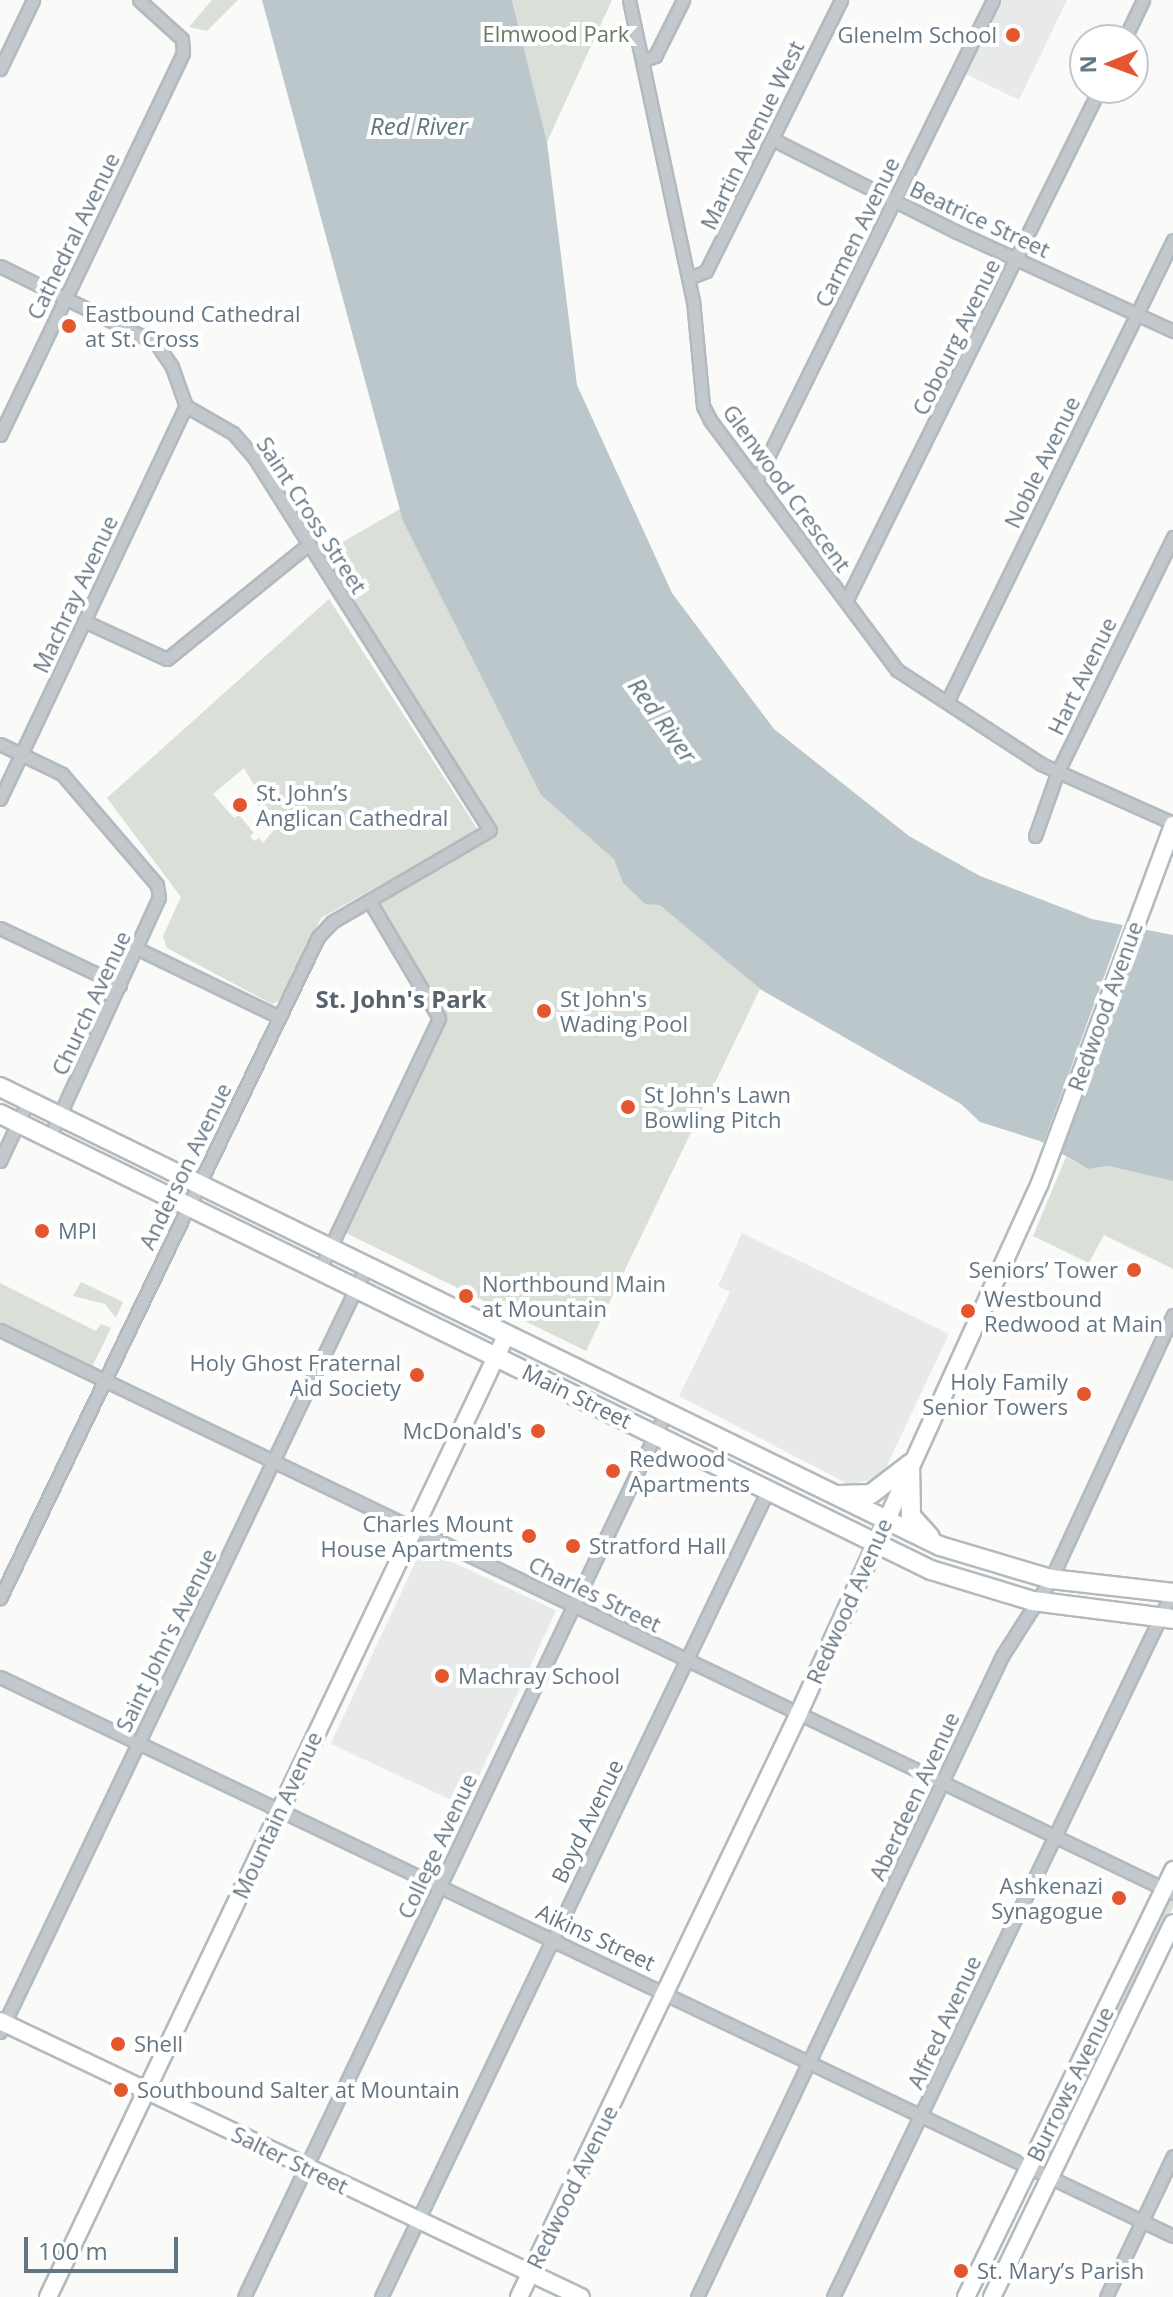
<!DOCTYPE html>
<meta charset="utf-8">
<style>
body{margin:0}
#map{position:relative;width:1173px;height:2297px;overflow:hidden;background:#fafaf8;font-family:"Open Sans",sans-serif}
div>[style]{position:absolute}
.built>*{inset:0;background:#e8e9e9;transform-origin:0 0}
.green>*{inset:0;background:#dadfd7}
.water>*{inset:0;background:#bbc7cb}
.pier>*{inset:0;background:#fafaf8}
.roads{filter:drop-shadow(2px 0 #b3babf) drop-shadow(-2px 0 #b3babf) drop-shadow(0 2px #b3babf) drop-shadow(0 -2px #b3babf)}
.street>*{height:11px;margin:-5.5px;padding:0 5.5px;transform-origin:5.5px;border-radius:5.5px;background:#c3c8cc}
.secondary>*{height:16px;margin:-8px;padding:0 8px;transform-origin:8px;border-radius:8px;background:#fff}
.primary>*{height:18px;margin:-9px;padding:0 9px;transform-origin:9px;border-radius:9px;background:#fff}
.dots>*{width:22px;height:22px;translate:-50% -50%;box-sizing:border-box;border:4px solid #fff;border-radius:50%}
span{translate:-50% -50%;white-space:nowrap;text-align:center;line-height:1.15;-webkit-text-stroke:8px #fff;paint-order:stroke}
.park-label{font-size:22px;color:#687a64}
.poi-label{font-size:22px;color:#657683}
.right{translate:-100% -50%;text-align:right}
.left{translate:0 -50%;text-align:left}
.street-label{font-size:22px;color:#657683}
.water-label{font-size:24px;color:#60757c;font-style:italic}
.neighbourhood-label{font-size:24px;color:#57646e;font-weight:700}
.north{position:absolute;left:1069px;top:24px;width:80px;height:80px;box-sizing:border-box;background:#fff;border:2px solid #c1c8cd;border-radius:50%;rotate:269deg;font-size:22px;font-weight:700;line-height:32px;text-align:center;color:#657683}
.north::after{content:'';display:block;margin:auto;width:28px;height:36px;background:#e4572e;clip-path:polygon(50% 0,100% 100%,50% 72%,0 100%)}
.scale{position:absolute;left:24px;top:2237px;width:154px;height:36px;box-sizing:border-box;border:4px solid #657683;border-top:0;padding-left:10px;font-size:24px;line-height:28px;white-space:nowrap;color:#657683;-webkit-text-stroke:6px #fff;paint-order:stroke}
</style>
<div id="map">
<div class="built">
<i style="clip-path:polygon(992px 0,1067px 0,1019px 100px,958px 70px)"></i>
<i style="clip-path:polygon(742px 1233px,949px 1334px,882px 1476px,850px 1485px,679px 1396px,730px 1292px,718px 1286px)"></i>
<i style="left:422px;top:1548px;width:148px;height:216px;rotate:25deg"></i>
</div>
<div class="green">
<i style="clip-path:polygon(212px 0,238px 0,207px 31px,189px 27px)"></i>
<i style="clip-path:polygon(512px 0,612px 0,547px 142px)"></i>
<i style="clip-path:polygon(400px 509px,541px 795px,615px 859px,623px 883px,645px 904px,660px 904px,760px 989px,586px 1351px,344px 1232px,445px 1018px,378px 902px,499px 835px,320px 555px)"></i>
<i style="clip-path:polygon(evenodd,329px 599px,478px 830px,321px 918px,279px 1001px,272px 1004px,167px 948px,163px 936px,181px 897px,107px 798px,329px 599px,244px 768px,261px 797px,255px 802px,269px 818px,277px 812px,283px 819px,263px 843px,259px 838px,254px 841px,250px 836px,254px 833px,239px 815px,234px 818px,213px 794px,244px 768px)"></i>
<i style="clip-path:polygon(1066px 1157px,1088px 1169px,1108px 1166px,1173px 1181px,1173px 1269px,1104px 1235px,1089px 1263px,1033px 1236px)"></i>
<i style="clip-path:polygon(81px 1282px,123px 1302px,116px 1318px,105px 1304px,73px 1296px)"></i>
<i style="clip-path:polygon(0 1283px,96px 1331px,101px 1324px,111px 1328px,92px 1367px,0 1323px)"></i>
<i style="clip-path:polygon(1173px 1897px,1173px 1907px,1051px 2161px,1044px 2164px,1043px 2157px,1166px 1900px)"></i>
</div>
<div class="water">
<i style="clip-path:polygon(262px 0,512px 0,547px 142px,577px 385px,672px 593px,774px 729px,909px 836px,980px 876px,1092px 919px,1173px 935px,1173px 1181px,1108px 1166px,1088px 1169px,1040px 1141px,980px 1122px,961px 1104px,760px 989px,660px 905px,645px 904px,623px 883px,614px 859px,541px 795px,403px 521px)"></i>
</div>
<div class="pier">
<i style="clip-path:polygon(1124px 922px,1146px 926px,1097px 1057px,1100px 1063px,1094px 1066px,1060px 1157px,1042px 1147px)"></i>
</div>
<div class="roads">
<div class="street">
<i style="left:629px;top:0;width:307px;rotate:78deg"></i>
<i style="left:693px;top:300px;width:106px;rotate:84.6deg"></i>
<i style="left:703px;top:406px;width:16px;rotate:63deg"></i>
<i style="left:710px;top:420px;width:312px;rotate:53.2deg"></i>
<i style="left:897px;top:670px;width:172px;rotate:33.1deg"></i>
<i style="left:1041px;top:764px;width:145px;rotate:24.1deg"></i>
<i style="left:1124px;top:40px;width:44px;rotate:-64.6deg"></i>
<i style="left:644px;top:60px;width:12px;rotate:-20deg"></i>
<i style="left:655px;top:56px;width:63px;rotate:-63.4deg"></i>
<i style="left:0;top:69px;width:76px;rotate:-64.4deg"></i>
<i style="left:772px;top:139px;width:205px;rotate:26.7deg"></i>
<i style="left:955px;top:231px;width:240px;rotate:24.6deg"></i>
<i style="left:0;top:266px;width:174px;rotate:26.3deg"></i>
<i style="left:156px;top:343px;width:29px;rotate:56deg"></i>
<i style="left:172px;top:367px;width:41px;rotate:70.3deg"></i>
<i style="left:186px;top:406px;width:54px;rotate:29.9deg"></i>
<i style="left:233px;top:433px;width:32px;rotate:49deg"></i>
<i style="left:254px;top:457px;width:441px;rotate:57.7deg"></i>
<i style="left:490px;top:830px;width:183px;rotate:149.8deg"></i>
<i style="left:332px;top:922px;width:21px;rotate:133deg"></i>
<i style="left:318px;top:937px;width:734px;rotate:115.69deg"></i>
<i style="left:689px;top:278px;width:18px;rotate:-22deg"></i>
<i style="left:706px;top:271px;width:303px;rotate:-63.5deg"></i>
<i style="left:0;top:435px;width:424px;rotate:-64.4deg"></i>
<i style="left:183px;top:53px;width:14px;rotate:-94deg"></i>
<i style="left:182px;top:39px;width:58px;rotate:-137.8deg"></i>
<i style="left:756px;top:481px;width:536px;rotate:-63.77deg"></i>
<i style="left:846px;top:601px;width:572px;rotate:-63.66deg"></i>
<i style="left:84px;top:621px;width:91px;rotate:24.6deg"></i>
<i style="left:167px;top:659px;width:181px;rotate:-39deg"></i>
<i style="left:947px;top:702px;width:514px;rotate:-63.93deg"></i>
<i style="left:0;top:744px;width:69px;rotate:25.8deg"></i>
<i style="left:62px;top:774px;width:146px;rotate:49.4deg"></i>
<i style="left:157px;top:885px;width:12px;rotate:81deg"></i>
<i style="left:159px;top:897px;width:263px;rotate:114.5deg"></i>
<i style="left:0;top:799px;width:435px;rotate:-64.7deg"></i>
<i style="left:1035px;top:836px;width:69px;rotate:-70.5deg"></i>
<i style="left:1058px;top:771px;width:261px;rotate:-63.8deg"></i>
<i style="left:0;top:928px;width:133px;rotate:25.4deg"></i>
<i style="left:138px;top:949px;width:157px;rotate:25.7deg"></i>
<i style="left:0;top:1161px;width:68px;rotate:-64.9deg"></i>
<i style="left:320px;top:1269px;width:278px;rotate:-64.6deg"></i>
<i style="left:439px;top:1018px;width:137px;rotate:-120.7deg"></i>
<i style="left:0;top:1330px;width:1301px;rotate:25.64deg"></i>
<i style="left:0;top:1677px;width:1299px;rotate:25.48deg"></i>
<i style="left:0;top:2032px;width:850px;rotate:-64.43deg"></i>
<i style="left:244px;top:2297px;width:980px;rotate:-64.51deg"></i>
<i style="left:381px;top:2297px;width:893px;rotate:-64.38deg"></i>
<i style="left:697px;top:2297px;width:710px;rotate:-64.55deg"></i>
<i style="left:1002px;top:1656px;width:91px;rotate:-57.5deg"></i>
<i style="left:1051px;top:1579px;width:291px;rotate:-65.2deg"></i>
<i style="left:833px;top:2297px;width:784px;rotate:-64.29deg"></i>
<i style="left:1106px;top:2297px;width:156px;rotate:-64.6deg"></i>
</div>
<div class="secondary">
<i style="left:0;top:2021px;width:643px;rotate:25.41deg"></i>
<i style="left:48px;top:2297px;width:1067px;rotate:-64.52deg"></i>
<i style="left:519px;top:2297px;width:648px;rotate:-64.38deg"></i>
<i style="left:799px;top:1713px;width:582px;rotate:-65.55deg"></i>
<i style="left:1040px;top:1183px;width:382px;rotate:-69.6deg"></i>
<i style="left:966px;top:2297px;width:475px;rotate:-64.1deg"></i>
<i style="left:992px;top:2297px;width:415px;rotate:-64.2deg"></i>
</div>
<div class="primary">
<i style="left:0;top:1087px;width:1046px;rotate:26.03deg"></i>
<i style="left:940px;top:1546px;width:116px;rotate:16.6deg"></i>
<i style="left:1051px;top:1579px;width:123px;rotate:6.5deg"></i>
<i style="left:0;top:1114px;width:1037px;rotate:26.1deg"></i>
<i style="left:931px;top:1570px;width:107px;rotate:16.9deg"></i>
<i style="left:1033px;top:1601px;width:141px;rotate:7.3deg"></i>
<i style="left:910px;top:1464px;width:52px;rotate:88.9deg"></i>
<i style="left:911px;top:1516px;width:28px;rotate:48deg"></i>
<i style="left:839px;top:1495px;width:32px;rotate:-2deg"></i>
<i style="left:871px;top:1494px;width:49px;rotate:-37.6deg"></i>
</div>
</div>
<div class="dots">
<i style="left:1013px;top:35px;background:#e4572e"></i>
<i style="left:69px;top:326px;background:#e4572e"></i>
<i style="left:240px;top:805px;background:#e4572e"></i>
<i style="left:544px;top:1011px;background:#e4572e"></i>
<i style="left:628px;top:1107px;background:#e4572e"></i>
<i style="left:42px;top:1231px;background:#e4572e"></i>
<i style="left:1134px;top:1270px;background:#e4572e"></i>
<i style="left:466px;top:1296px;background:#e4572e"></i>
<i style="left:968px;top:1311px;background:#e4572e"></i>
<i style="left:417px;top:1375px;background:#e4572e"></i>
<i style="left:1084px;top:1394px;background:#e4572e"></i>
<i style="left:538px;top:1431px;background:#e4572e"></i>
<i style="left:613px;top:1471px;background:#e4572e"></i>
<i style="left:529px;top:1536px;background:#e4572e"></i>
<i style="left:573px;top:1546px;background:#e4572e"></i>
<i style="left:442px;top:1676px;background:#e4572e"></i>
<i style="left:1119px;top:1898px;background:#e4572e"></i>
<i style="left:118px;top:2044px;background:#e4572e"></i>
<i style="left:121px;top:2090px;background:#e4572e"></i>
<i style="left:961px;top:2271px;background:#e4572e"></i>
</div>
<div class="park-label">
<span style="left:556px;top:34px">Elmwood Park</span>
</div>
<div class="poi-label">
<span class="right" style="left:997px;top:35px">Glenelm School</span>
<span class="left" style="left:85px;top:326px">Eastbound Cathedral<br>at St. Cross</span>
<span class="left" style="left:256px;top:805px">St. John’s<br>Anglican Cathedral</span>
<span class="left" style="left:560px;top:1011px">St John's<br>Wading Pool</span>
<span class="left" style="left:644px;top:1107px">St John's Lawn<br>Bowling Pitch</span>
<span class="left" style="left:58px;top:1231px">MPI</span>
<span class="right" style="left:1118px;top:1270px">Seniors’ Tower</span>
<span class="left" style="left:482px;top:1296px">Northbound Main<br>at Mountain</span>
<span class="left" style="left:984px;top:1311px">Westbound<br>Redwood at Main</span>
<span class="right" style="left:401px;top:1375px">Holy Ghost Fraternal<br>Aid Society</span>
<span class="right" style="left:1068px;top:1394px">Holy Family<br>Senior Towers</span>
<span class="right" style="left:522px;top:1431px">McDonald's</span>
<span class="left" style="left:629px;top:1471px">Redwood<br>Apartments</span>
<span class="right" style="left:513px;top:1536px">Charles Mount<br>House Apartments</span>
<span class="left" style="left:589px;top:1546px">Stratford Hall</span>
<span class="left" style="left:458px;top:1676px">Machray School</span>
<span class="right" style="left:1103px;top:1898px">Ashkenazi<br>Synagogue</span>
<span class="left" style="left:134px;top:2044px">Shell</span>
<span class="left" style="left:137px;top:2090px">Southbound Salter at Mountain</span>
<span class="left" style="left:977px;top:2271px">St. Mary’s Parish</span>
</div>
<div class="street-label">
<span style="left:752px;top:135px;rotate:-64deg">Martin Avenue West</span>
<span style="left:980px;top:219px;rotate:25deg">Beatrice Street</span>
<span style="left:857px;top:232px;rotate:-64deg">Carmen Avenue</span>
<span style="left:73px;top:236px;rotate:-64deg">Cathedral Avenue</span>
<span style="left:956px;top:337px;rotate:-64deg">Cobourg Avenue</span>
<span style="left:1042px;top:462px;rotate:-64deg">Noble Avenue</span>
<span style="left:787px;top:488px;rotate:54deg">Glenwood Crescent</span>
<span style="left:312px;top:515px;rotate:57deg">Saint Cross Street</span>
<span style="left:75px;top:594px;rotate:-65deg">Machray Avenue</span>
<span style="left:1082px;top:676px;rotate:-64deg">Hart Avenue</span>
<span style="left:91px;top:1003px;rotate:-65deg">Church Avenue</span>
<span style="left:1105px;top:1006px;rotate:-70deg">Redwood Avenue</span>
<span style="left:185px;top:1166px;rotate:-64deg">Anderson Avenue</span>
<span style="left:577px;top:1396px;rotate:26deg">Main Street</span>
<span style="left:595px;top:1594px;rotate:26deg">Charles Street</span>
<span style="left:849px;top:1601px;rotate:-66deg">Redwood Avenue</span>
<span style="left:166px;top:1640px;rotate:-64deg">Saint John's Avenue</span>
<span style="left:914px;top:1796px;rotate:-65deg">Aberdeen Avenue</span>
<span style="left:277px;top:1815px;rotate:-65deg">Mountain Avenue</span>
<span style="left:587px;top:1821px;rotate:-64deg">Boyd Avenue</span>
<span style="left:437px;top:1846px;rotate:-65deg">College Avenue</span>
<span style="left:596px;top:1937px;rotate:25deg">Aikins Street</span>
<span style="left:944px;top:2022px;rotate:-65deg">Alfred Avenue</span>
<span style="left:1070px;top:2084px;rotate:-64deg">Burrows Avenue</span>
<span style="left:290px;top:2160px;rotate:26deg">Salter Street</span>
<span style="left:572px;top:2187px;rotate:-64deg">Redwood Avenue</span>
</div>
<div class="water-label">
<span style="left:419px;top:126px">Red River</span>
<span style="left:663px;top:720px;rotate:54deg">Red River</span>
</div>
<div class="neighbourhood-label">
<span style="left:401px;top:999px">St. John's Park</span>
</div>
<div class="north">N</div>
<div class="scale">100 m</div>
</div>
